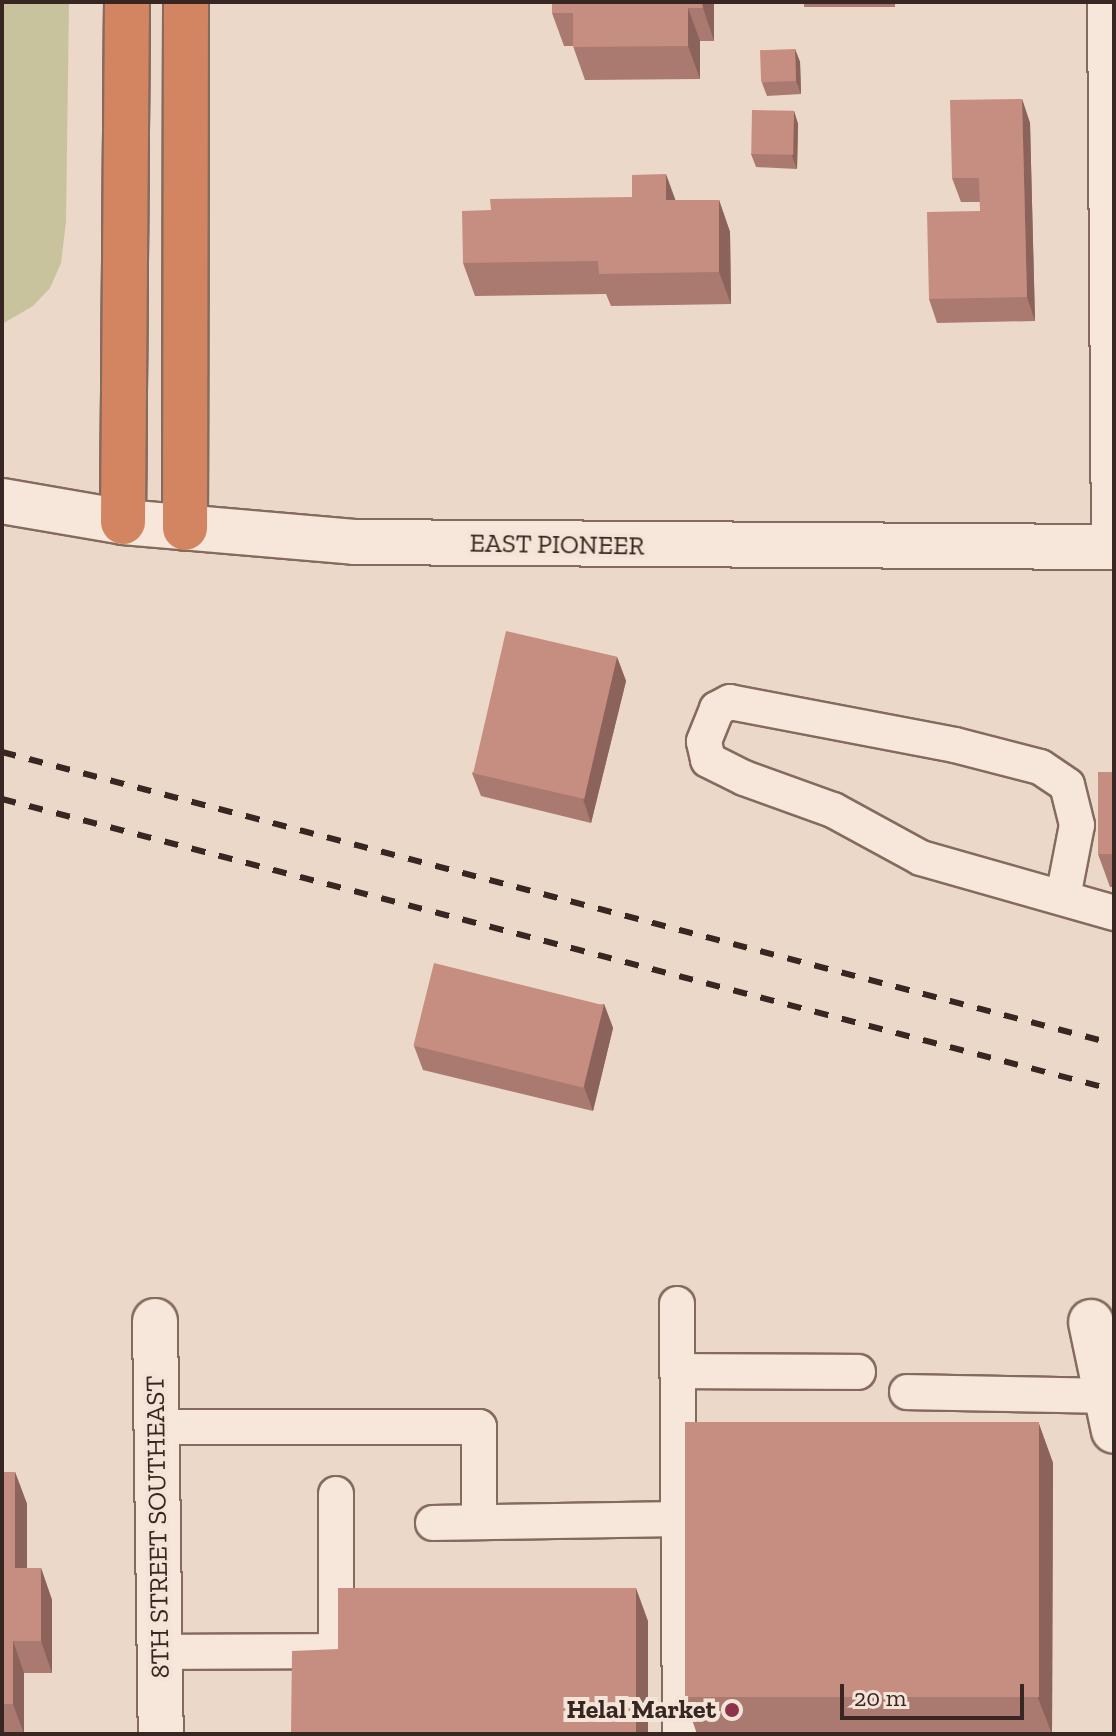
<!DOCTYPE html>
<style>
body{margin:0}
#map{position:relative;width:1116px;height:1736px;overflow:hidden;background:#ebd8c8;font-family:"Zilla Slab",serif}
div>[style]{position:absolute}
.green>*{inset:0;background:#c8c39c}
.roads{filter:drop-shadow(2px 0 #856a5e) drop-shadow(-2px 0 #856a5e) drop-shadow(0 2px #856a5e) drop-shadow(0 -2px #856a5e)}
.lane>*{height:34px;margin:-17px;padding:0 17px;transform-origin:17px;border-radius:17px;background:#f6e7da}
.street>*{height:44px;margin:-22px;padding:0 22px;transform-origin:22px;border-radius:22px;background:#f6e7da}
.secondary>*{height:44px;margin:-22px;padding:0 22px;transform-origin:22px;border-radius:22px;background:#f6e7da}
.highway>*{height:44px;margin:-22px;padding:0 22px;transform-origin:22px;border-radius:22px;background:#d28560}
.rail>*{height:6px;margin-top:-3px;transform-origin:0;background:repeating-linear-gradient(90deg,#372621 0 14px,transparent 0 28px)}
.wall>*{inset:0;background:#aa796f;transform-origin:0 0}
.shaded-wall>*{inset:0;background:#8b635a}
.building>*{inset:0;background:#c68d81;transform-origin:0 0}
.dots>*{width:22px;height:22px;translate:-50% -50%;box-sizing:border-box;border:4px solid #f3e4d7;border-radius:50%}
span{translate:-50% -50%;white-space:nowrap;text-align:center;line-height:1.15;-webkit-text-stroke:8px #f3e4d7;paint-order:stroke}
.street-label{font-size:26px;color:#372621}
.poi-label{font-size:26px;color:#372621;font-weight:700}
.right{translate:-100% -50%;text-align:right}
.frame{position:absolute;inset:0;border:4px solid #372621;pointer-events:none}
.scale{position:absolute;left:840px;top:1684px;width:184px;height:36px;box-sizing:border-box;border:4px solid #372621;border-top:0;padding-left:10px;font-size:24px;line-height:28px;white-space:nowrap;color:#372621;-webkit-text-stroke:6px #f3e4d7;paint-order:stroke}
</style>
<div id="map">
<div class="green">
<i style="clip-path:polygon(2px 2px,69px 2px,66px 222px,61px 263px,50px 288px,33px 306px,2px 324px)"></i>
</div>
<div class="roads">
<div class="lane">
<i style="left:1063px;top:897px;width:73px;rotate:-79deg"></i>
<i style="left:1077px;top:825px;width:41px;rotate:-104deg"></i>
<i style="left:1067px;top:785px;width:32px;rotate:-146deg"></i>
<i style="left:1040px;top:767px;width:88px;rotate:-165.5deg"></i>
<i style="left:955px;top:745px;width:229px;rotate:-169.2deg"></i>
<i style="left:730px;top:702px;width:15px;rotate:152deg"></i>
<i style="left:717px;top:709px;width:35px;rotate:112deg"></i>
<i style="left:704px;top:742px;width:18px;rotate:77deg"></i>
<i style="left:708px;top:760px;width:40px;rotate:26.6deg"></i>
<i style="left:744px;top:778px;width:95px;rotate:19.8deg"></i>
<i style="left:833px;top:810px;width:100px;rotate:28.6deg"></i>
<i style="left:921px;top:858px;width:201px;rotate:15.9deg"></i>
<i style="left:677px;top:1304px;width:430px;rotate:89.6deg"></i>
<i style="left:678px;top:1371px;width:180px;rotate:0.3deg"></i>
<i style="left:907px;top:1392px;width:200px;rotate:1.1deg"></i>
<i style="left:157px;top:1427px;width:322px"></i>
<i style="left:479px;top:1427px;width:95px;rotate:90deg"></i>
<i style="left:433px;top:1523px;width:246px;rotate:-0.9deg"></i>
<i style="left:159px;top:1652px;width:177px;rotate:-0.3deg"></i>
<i style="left:336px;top:1651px;width:157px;rotate:-90deg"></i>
</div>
<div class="street">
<i style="left:1110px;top:2px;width:545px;rotate:89.58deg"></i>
<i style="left:155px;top:1321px;width:413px;rotate:89.2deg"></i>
<i style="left:1091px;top:1322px;width:111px;rotate:78.1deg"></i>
</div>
<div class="secondary">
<i style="left:2px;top:501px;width:123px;rotate:9.8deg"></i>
<i style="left:123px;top:522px;width:232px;rotate:4.9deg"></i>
<i style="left:354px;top:542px;width:760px;rotate:0.38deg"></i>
</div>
<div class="highway">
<i style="left:123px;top:522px;width:520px;rotate:-89.56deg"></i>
<i style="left:185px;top:528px;width:526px;rotate:-89.89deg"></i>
</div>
</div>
<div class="rail">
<i style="left:2px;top:752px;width:1150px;rotate:14.71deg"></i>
<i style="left:2px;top:799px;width:1149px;rotate:14.66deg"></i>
</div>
<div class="wall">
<i style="clip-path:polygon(552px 2px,713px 2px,714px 41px,700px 41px,700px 79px,585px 80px,573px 46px,564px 46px,552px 13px)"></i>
<i style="left:804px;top:2px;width:91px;height:5px"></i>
<i style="clip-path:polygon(906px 2px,1007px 2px,1007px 4px,907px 3px)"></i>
<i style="clip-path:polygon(795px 49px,800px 62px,801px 94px,767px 96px,762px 83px)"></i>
<i style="clip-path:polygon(1022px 99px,1030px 123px,1035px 321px,937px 323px,929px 299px,980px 211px,980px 202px,961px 202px,952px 178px)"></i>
<i style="clip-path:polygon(794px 111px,798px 124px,797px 169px,756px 167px,751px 154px)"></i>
<i style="clip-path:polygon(676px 200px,719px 200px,730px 232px,731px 304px,611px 306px,606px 294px,475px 296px,463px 263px)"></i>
<i style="clip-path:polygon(617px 657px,626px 681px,591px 823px,481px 796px,472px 773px)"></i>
<i style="clip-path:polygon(1114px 772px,1114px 887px,1110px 887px,1098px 854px)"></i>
<i style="clip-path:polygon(604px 1004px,613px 1028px,593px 1111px,423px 1070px,414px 1046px)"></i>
<i style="clip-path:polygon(1039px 1424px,1053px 1463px,1052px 1734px,697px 1734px,684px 1697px)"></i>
<i style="clip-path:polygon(2px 1472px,15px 1472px,27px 1504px,27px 1568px,41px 1568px,52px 1600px,52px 1673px,24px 1673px,24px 1734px,2px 1734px)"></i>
</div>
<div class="shaded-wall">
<i style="clip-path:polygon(702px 2px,713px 2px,714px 5px,714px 41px,703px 8px)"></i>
<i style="clip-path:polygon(688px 8px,700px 41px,700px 79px,688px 46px)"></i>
<i style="clip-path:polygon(795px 49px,800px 62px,801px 94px,796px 81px)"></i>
<i style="clip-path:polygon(1022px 99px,1030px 123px,1035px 321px,1027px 297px)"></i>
<i style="clip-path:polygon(794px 111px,798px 124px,797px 169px,792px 156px)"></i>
<i style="clip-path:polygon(666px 174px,678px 207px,666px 200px)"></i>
<i style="clip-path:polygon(719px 200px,730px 232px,731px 304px,719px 272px)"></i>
<i style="clip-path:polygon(617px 657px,626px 681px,591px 823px,583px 799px)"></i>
<i style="clip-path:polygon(604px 1004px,613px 1028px,593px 1111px,584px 1087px)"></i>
<i style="clip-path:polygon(1039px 1424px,1053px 1463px,1052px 1734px,1038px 1698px)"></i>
<i style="clip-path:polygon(15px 1472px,27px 1504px,27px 1600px,15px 1568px)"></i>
<i style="clip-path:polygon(41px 1568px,52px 1600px,52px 1673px,41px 1641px)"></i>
<i style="clip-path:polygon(636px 1588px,648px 1621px,648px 1734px,636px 1734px)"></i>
<i style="clip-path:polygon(13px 1641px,24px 1673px,24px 1734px,13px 1704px)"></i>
</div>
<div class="building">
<i style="clip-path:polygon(552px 2px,702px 2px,703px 8px,688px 8px,688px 46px,573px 47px,573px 13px,552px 13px)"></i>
<i style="left:795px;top:49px;width:32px;height:35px;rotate:88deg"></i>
<i style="clip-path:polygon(1022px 99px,1027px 297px,929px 299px,927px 212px,980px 211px,979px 178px,952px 178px,950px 100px)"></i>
<i style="left:752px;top:110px;width:42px;height:44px;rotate:1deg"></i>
<i style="clip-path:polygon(666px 174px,666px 200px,719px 200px,719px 272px,599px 274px,598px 261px,463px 263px,462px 211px,491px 210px,490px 199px,632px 197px,632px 175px)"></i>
<i style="left:506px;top:631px;width:114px;height:146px;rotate:13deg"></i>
<i style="left:1098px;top:772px;width:16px;height:82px"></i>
<i style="left:434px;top:963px;width:175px;height:85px;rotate:14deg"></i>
<i style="left:685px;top:1422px;width:354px;height:275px"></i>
<i style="clip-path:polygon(2px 1472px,15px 1472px,15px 1568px,41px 1568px,41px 1641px,13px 1641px,13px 1704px,2px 1704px)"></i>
<i style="clip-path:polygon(338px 1588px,636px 1588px,636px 1734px,291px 1734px,292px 1651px,338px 1649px)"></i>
</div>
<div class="dots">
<i style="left:732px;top:1710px;background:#8f334a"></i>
</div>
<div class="street-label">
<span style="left:557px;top:545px;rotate:1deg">EAST PIONEER</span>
<span style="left:158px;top:1527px;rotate:-91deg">8TH STREET SOUTHEAST</span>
</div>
<div class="poi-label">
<span class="right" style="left:716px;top:1710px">Helal Market</span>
</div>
<div class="frame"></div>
<div class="scale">20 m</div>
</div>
